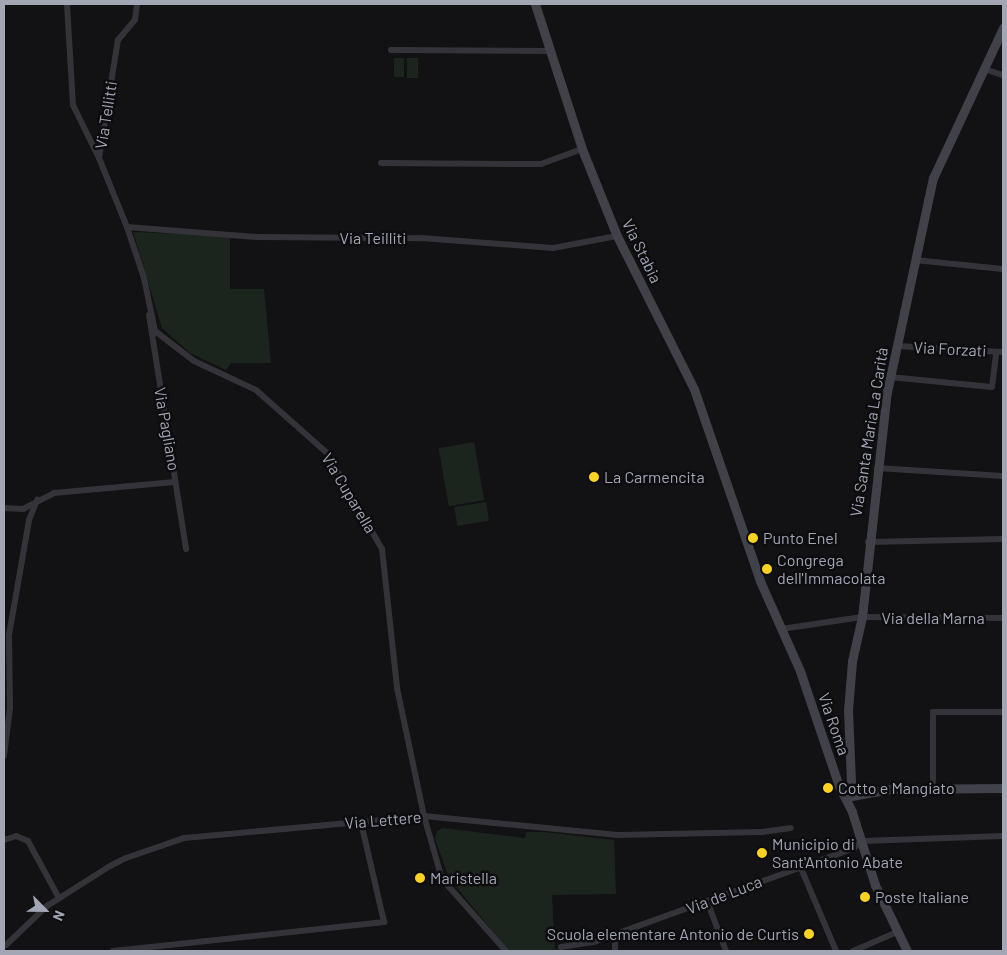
<!DOCTYPE html>
<meta charset="utf-8">
<style>
body{margin:0}
#map{position:relative;width:1007px;height:955px;overflow:hidden;background:#121214;font-family:Barlow,sans-serif}
div>[style]{position:absolute}
.green>*{inset:0;background:#1c241e;transform-origin:0 0}
.street>*{height:6px;margin:-3px;padding:0 3px;transform-origin:3px;border-radius:3px;background:#333339}
.secondary>*{height:9px;margin:-4.5px;padding:0 4.5px;transform-origin:4.5px;border-radius:4.5px;background:#414249}
.dots>*{width:14px;height:14px;translate:-50% -50%;box-sizing:border-box;border:2px solid #0d0d0f;border-radius:50%}
span{translate:-50% -50%;white-space:nowrap;text-align:center;line-height:1.15;-webkit-text-stroke:5px #0d0d0f;paint-order:stroke}
.street-label{font-size:16px;color:#a2a6b5}
.poi-label{font-size:16px;color:#a2a6b5}
.left{translate:0 -50%;text-align:left}
.right{translate:-100% -50%;text-align:right}
.frame{position:absolute;inset:0;border:5px solid #a2a6b5;pointer-events:none}
.north{position:absolute;left:20px;top:885px;width:50px;height:50px;-webkit-text-stroke:4px #0d0d0f;paint-order:stroke;rotate:113deg;font-size:14px;font-weight:700;line-height:20px;text-align:center;color:#a2a6b5}
.north::after{content:'';display:block;margin:auto;width:18px;height:22px;background:#a2a6b5;clip-path:polygon(50% 0,100% 100%,50% 72%,0 100%)}
</style>
<div id="map">
<div class="green">
<i style="left:394px;top:58px;width:10px;height:19px"></i>
<i style="left:407px;top:58px;width:11px;height:20px"></i>
<i style="clip-path:polygon(133px 232px,230px 236px,230px 289px,264px 289px,271px 363px,231px 363px,226px 370px,190px 353px,162px 328px)"></i>
<i style="left:474px;top:442px;width:59px;height:36px;rotate:80deg"></i>
<i style="left:486px;top:502px;width:19px;height:32px;rotate:81deg"></i>
<i style="clip-path:polygon(443px 828px,525px 838px,526px 832px,544px 832px,614px 840px,616px 894px,552px 895px,555px 949px,570px 951px,509px 951px,449px 878px,435px 839px,437px 831px)"></i>
</div>
<div class="street">
<i style="left:67px;top:4px;width:101px;rotate:86.6deg"></i>
<i style="left:73px;top:105px;width:59px;rotate:63.9deg"></i>
<i style="left:99px;top:158px;width:74px;rotate:67.9deg"></i>
<i style="left:127px;top:227px;width:54px;rotate:71.6deg"></i>
<i style="left:144px;top:278px;width:54px;rotate:78.3deg"></i>
<i style="left:155px;top:331px;width:49px;rotate:37.6deg"></i>
<i style="left:194px;top:361px;width:68px;rotate:25.1deg"></i>
<i style="left:256px;top:390px;width:95px;rotate:41.6deg"></i>
<i style="left:327px;top:453px;width:111px;rotate:60.2deg"></i>
<i style="left:382px;top:549px;width:140px;rotate:83.8deg"></i>
<i style="left:397px;top:688px;width:131px;rotate:78.1deg"></i>
<i style="left:424px;top:816px;width:66px;rotate:74.1deg"></i>
<i style="left:442px;top:879px;width:96px;rotate:48.4deg"></i>
<i style="left:391px;top:50px;width:159px;rotate:0.4deg"></i>
<i style="left:984px;top:69px;width:20px;rotate:18deg"></i>
<i style="left:99px;top:158px;width:120px;rotate:-80.9deg"></i>
<i style="left:118px;top:40px;width:26px;rotate:-50deg"></i>
<i style="left:135px;top:20px;width:16px;rotate:-83deg"></i>
<i style="left:381px;top:163px;width:160px;rotate:0.4deg"></i>
<i style="left:541px;top:164px;width:44px;rotate:-20.1deg"></i>
<i style="left:127px;top:227px;width:131px;rotate:4.4deg"></i>
<i style="left:258px;top:237px;width:163px;rotate:0.4deg"></i>
<i style="left:421px;top:238px;width:132px;rotate:4.3deg"></i>
<i style="left:553px;top:248px;width:65px;rotate:-10.6deg"></i>
<i style="left:915px;top:260px;width:88px;rotate:5.8deg"></i>
<i style="left:149px;top:315px;width:237px;rotate:81deg"></i>
<i style="left:897px;top:346px;width:106px;rotate:3.2deg"></i>
<i style="left:890px;top:377px;width:102px;rotate:5.6deg"></i>
<i style="left:992px;top:387px;width:35px;rotate:-83deg"></i>
<i style="left:877px;top:468px;width:126px;rotate:3.6deg"></i>
<i style="left:4px;top:508px;width:19px;rotate:3deg"></i>
<i style="left:23px;top:509px;width:35px;rotate:-27deg"></i>
<i style="left:54px;top:493px;width:121px;rotate:-5.2deg"></i>
<i style="left:868px;top:542px;width:135px;rotate:-1.3deg"></i>
<i style="left:781px;top:629px;width:82px;rotate:-8.4deg"></i>
<i style="left:862px;top:617px;width:141px;rotate:0.4deg"></i>
<i style="left:4px;top:756px;width:48px;rotate:-82.9deg"></i>
<i style="left:10px;top:708px;width:73px;rotate:-90.8deg"></i>
<i style="left:9px;top:635px;width:117px;rotate:-80.1deg"></i>
<i style="left:29px;top:520px;width:22px;rotate:-68deg"></i>
<i style="left:933px;top:789px;width:77px;rotate:-90deg"></i>
<i style="left:933px;top:712px;width:70px"></i>
<i style="left:4px;top:840px;width:13px;rotate:-18deg"></i>
<i style="left:16px;top:836px;width:13px;rotate:23deg"></i>
<i style="left:28px;top:841px;width:65px;rotate:61.5deg"></i>
<i style="left:800px;top:866px;width:92px;rotate:67deg"></i>
<i style="left:707px;top:901px;width:53px;rotate:69.2deg"></i>
<i style="left:615px;top:934px;width:17px;rotate:90deg"></i>
<i style="left:6px;top:945px;width:57px;rotate:-43.6deg"></i>
<i style="left:47px;top:906px;width:75px;rotate:-32.4deg"></i>
<i style="left:110px;top:866px;width:18px;rotate:-27deg"></i>
<i style="left:126px;top:858px;width:61px;rotate:-19deg"></i>
<i style="left:184px;top:838px;width:241px;rotate:-5.2deg"></i>
<i style="left:424px;top:816px;width:195px;rotate:5.6deg"></i>
<i style="left:618px;top:835px;width:144px;rotate:-1.2deg"></i>
<i style="left:762px;top:832px;width:29px;rotate:-8deg"></i>
<i style="left:561px;top:947px;width:33px;rotate:-9deg"></i>
<i style="left:594px;top:942px;width:59px;rotate:-20deg"></i>
<i style="left:649px;top:922px;width:218px;rotate:-19.8deg"></i>
<i style="left:854px;top:848px;width:11px;rotate:-41deg"></i>
<i style="left:862px;top:841px;width:141px;rotate:-2deg"></i>
<i style="left:113px;top:951px;width:273px;rotate:-6.1deg"></i>
<i style="left:384px;top:922px;width:103px;rotate:-103deg"></i>
<i style="left:853px;top:951px;width:48px;rotate:-23.4deg"></i>
</div>
<div class="secondary">
<i style="left:535px;top:4px;width:152px;rotate:72deg"></i>
<i style="left:582px;top:149px;width:94px;rotate:68.1deg"></i>
<i style="left:617px;top:236px;width:171px;rotate:63.3deg"></i>
<i style="left:694px;top:389px;width:203px;rotate:71deg"></i>
<i style="left:760px;top:581px;width:98px;rotate:66deg"></i>
<i style="left:800px;top:671px;width:121px;rotate:71.3deg"></i>
<i style="left:839px;top:786px;width:29px;rotate:63deg"></i>
<i style="left:852px;top:812px;width:77px;rotate:72.5deg"></i>
<i style="left:875px;top:885px;width:73px;rotate:64.1deg"></i>
<i style="left:846px;top:797px;width:16px;rotate:-72deg"></i>
<i style="left:851px;top:782px;width:72px;rotate:-92.4deg"></i>
<i style="left:848px;top:710px;width:49px;rotate:-85.3deg"></i>
<i style="left:852px;top:661px;width:45px;rotate:-77.2deg"></i>
<i style="left:862px;top:617px;width:226px;rotate:-83.7deg"></i>
<i style="left:887px;top:392px;width:219px;rotate:-77.9deg"></i>
<i style="left:933px;top:178px;width:166px;rotate:-65deg"></i>
<i style="left:846px;top:797px;width:45px;rotate:-10.3deg"></i>
<i style="left:890px;top:789px;width:113px;rotate:-0.5deg"></i>
</div>
<div class="dots">
<i style="left:594px;top:477px;background:#fdd220"></i>
<i style="left:753px;top:538px;background:#fdd220"></i>
<i style="left:767px;top:569px;background:#fdd220"></i>
<i style="left:828px;top:788px;background:#fdd220"></i>
<i style="left:762px;top:853px;background:#fdd220"></i>
<i style="left:420px;top:878px;background:#fdd220"></i>
<i style="left:865px;top:897px;background:#fdd220"></i>
<i style="left:809px;top:934px;background:#fdd220"></i>
</div>
<div class="street-label">
<span style="left:106px;top:115px;rotate:-81deg">Via Tellitti</span>
<span style="left:373px;top:238px">Via Teilliti</span>
<span style="left:642px;top:251px;rotate:64deg">Via Stabia</span>
<span style="left:950px;top:349px;rotate:3deg">Via Forzati</span>
<span style="left:167px;top:429px;rotate:80deg">Via Pagliano</span>
<span style="left:869px;top:432px;rotate:-81deg">Via Santa Maria La Carità</span>
<span style="left:349px;top:493px;rotate:59deg">Via Cuparella</span>
<span style="left:933px;top:618px">Via della Marna</span>
<span style="left:834px;top:724px;rotate:71deg">Via Roma</span>
<span style="left:383px;top:820px;rotate:-5deg">Via Lettere</span>
<span style="left:724px;top:895px;rotate:-21deg">Via de Luca</span>
</div>
<div class="poi-label">
<span class="left" style="left:604px;top:477px">La Carmencita</span>
<span class="left" style="left:763px;top:538px">Punto Enel</span>
<span class="left" style="left:777px;top:569px">Congrega<br>dell'Immacolata</span>
<span class="left" style="left:838px;top:788px">Cotto e Mangiato</span>
<span class="left" style="left:772px;top:853px">Municipio di<br>Sant'Antonio Abate</span>
<span class="left" style="left:430px;top:878px">Maristella</span>
<span class="left" style="left:875px;top:897px">Poste Italiane</span>
<span class="right" style="left:799px;top:934px">Scuola elementare Antonio de Curtis</span>
</div>
<div class="frame"></div>
<div class="north">N</div>
</div>
